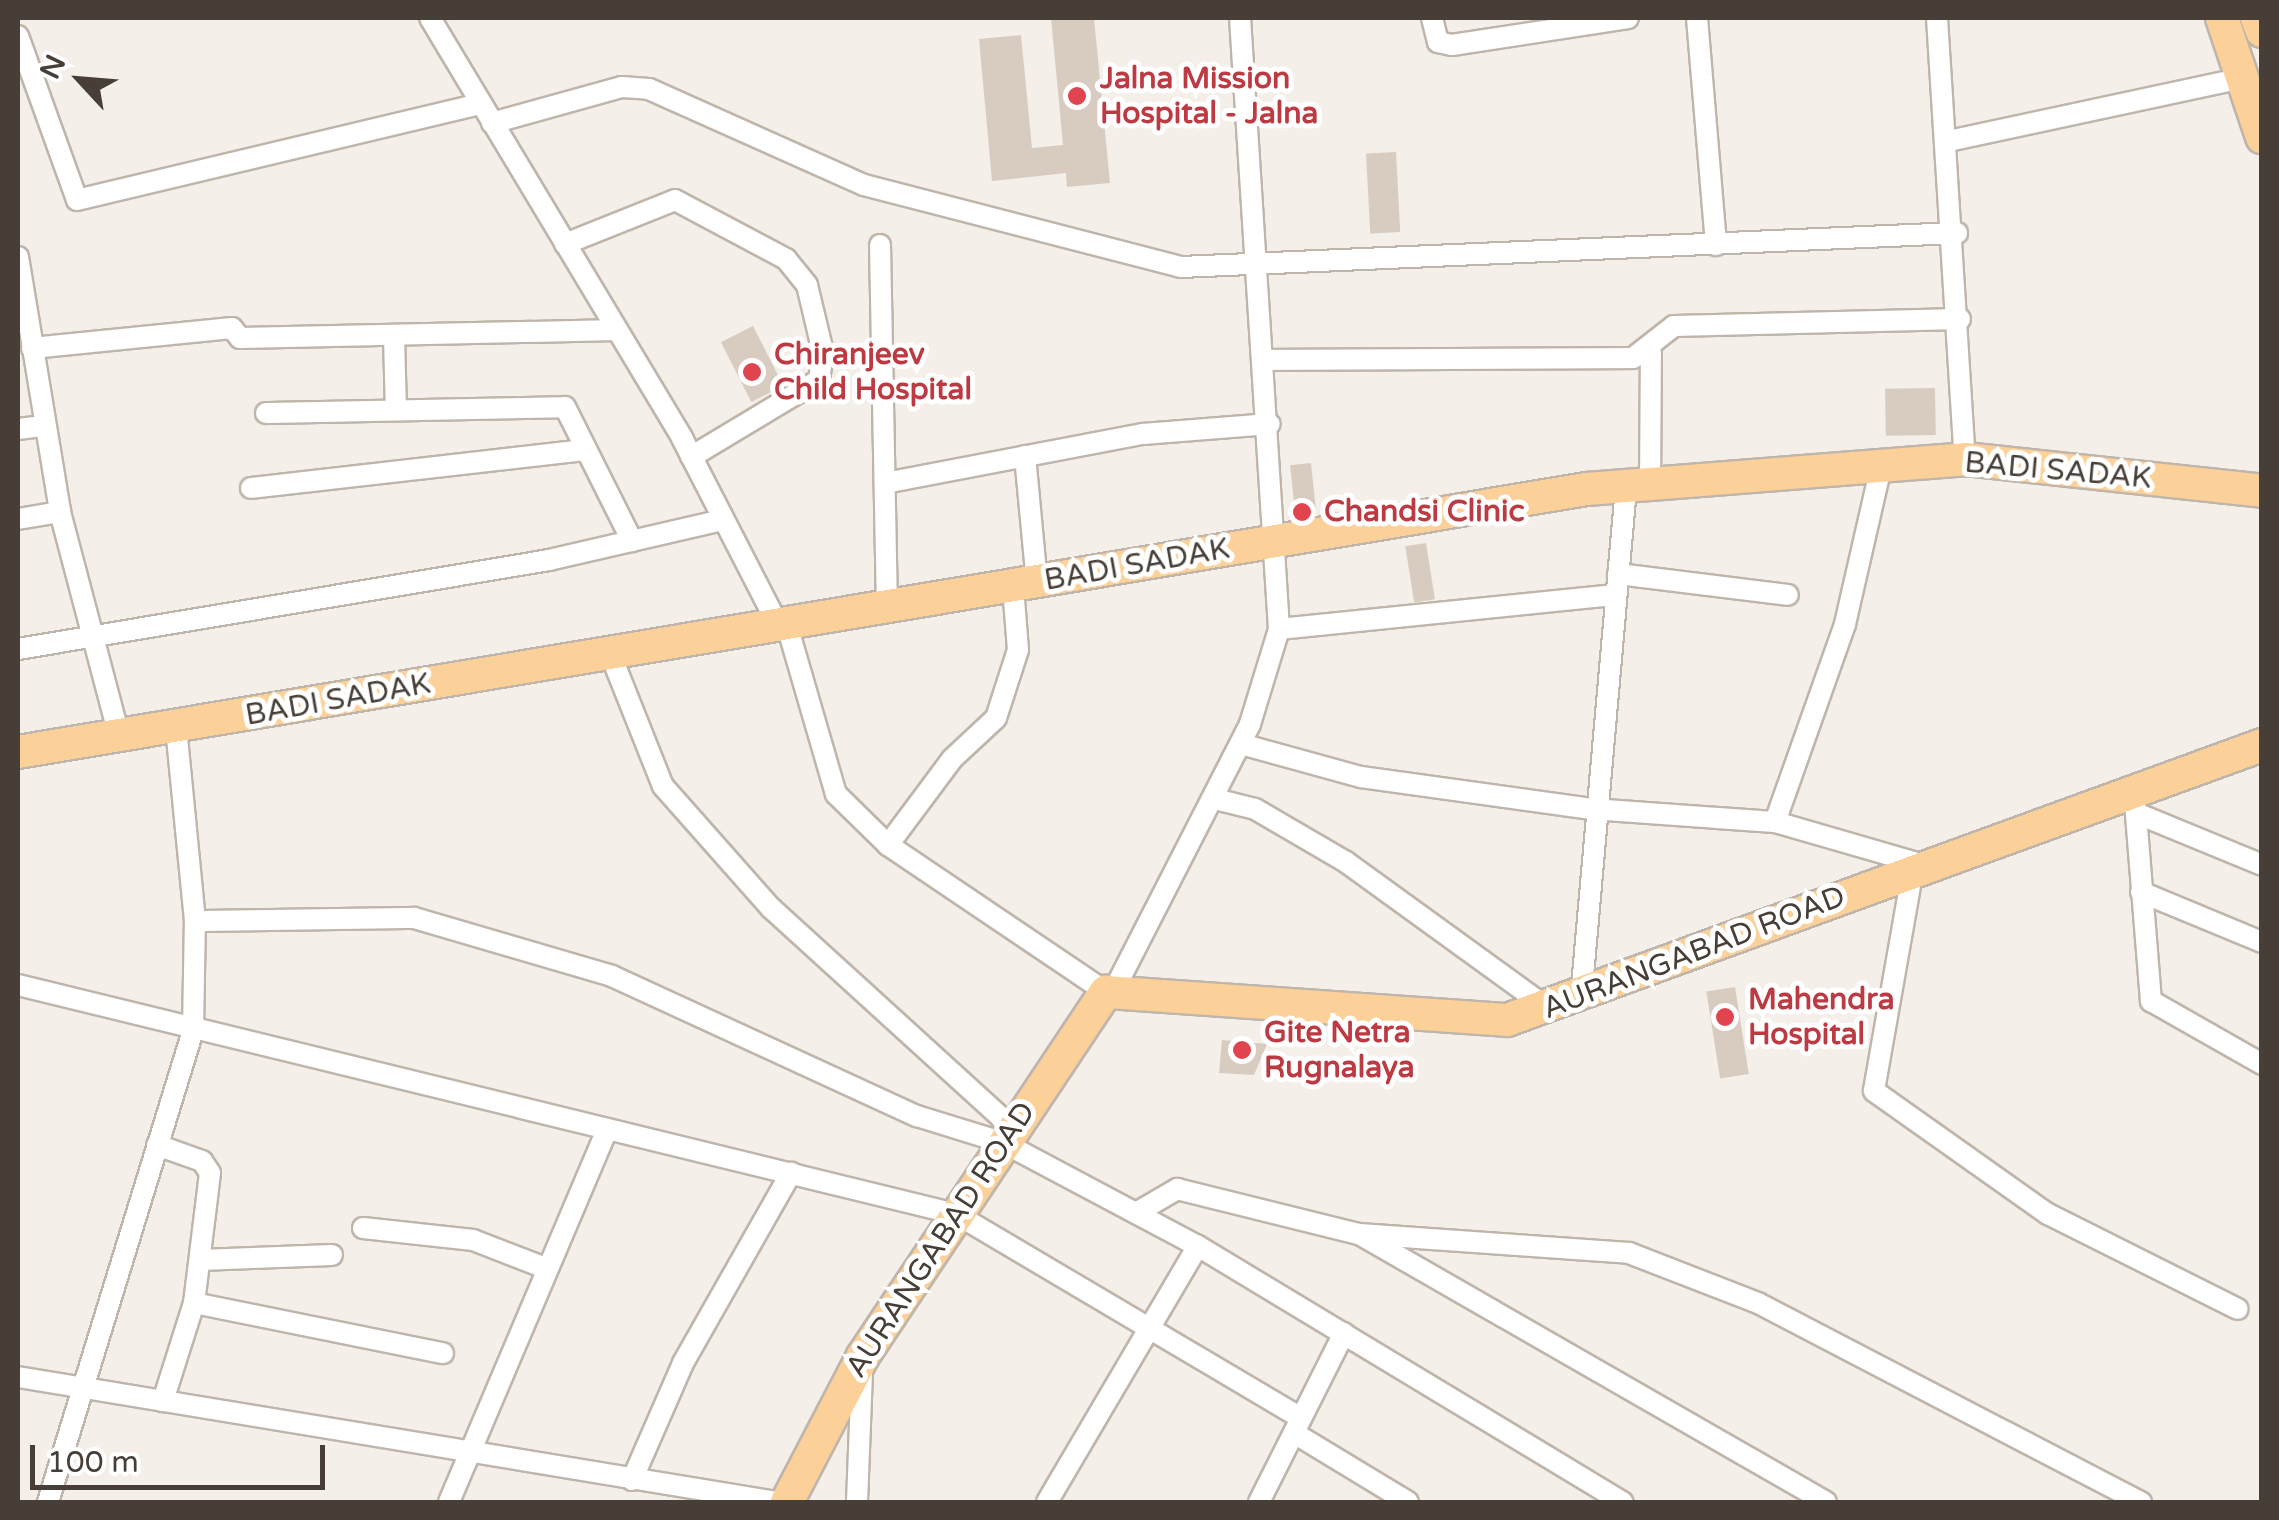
<!DOCTYPE html>
<style>
body{margin:0}
#map{position:relative;width:2279px;height:1520px;overflow:hidden;background:#f4efe9;font-family:"Varela Round",sans-serif}
div>[style]{position:absolute}
.building>*{inset:0;background:#d8ccc1;transform-origin:0 0}
.roads{filter:drop-shadow(2px 0 #bfb5ab) drop-shadow(-2px 0 #bfb5ab) drop-shadow(0 2px #bfb5ab) drop-shadow(0 -2px #bfb5ab)}
.minor>*{height:20px;margin:-10px;padding:0 10px;transform-origin:10px;border-radius:10px;background:#fff}
.primary>*{height:32px;margin:-16px;padding:0 16px;transform-origin:16px;border-radius:16px;background:#fcd199}
.dots>*{width:28px;height:28px;translate:-50% -50%;box-sizing:border-box;border:5px solid #fff;border-radius:50%}
span{translate:-50% -50%;white-space:nowrap;text-align:center;line-height:1.15;-webkit-text-stroke:10px #fff;paint-order:stroke}
.health-label{font-size:30px;color:#be3a42;font-weight:700}
.left{translate:0 -50%;text-align:left}
.street-label{font-size:30px;color:#473f37}
.frame{position:absolute;inset:0;border:20px solid #473f37;pointer-events:none}
.north{position:absolute;left:30px;top:30px;width:100px;height:100px;-webkit-text-stroke:8px #fff;paint-order:stroke;rotate:296deg;font-size:28px;font-weight:700;line-height:40px;text-align:center;color:#473f37}
.north::after{content:'';display:block;margin:auto;width:35px;height:45px;background:#473f37;clip-path:polygon(50% 0,100% 100%,50% 72%,0 100%)}
.scale{position:absolute;left:30px;top:1445px;width:295px;height:45px;box-sizing:border-box;border:5px solid #473f37;border-top:0;padding-left:12px;font-size:30px;line-height:35px;white-space:nowrap;color:#473f37;-webkit-text-stroke:8px #fff;paint-order:stroke}
</style>
<div id="map">
<div class="building">
<i style="clip-path:polygon(1051px 18px,1094px 18px,1110px 183px,1067px 187px,1066px 173px,992px 181px,979px 39px,1021px 35px,1032px 148px,1063px 145px)"></i>
<i style="left:1396px;top:152px;width:80px;height:30px;rotate:87deg"></i>
<i style="left:753px;top:326px;width:67px;height:36px;rotate:63deg"></i>
<i style="left:1935px;top:388px;width:47px;height:50px;rotate:89deg"></i>
<i style="left:1311px;top:463px;width:51px;height:21px;rotate:84deg"></i>
<i style="left:1426px;top:543px;width:57px;height:21px;rotate:81deg"></i>
<i style="left:1735px;top:987px;width:88px;height:29px;rotate:81deg"></i>
<i style="clip-path:polygon(1222px 1040px,1267px 1044px,1254px 1075px,1219px 1073px)"></i>
</div>
<div class="roads">
<div class="minor">
<i style="left:430px;top:18px;width:490px;rotate:59deg"></i>
<i style="left:682px;top:438px;width:208px;rotate:62.8deg"></i>
<i style="left:1432px;top:18px;width:25px;rotate:76deg"></i>
<i style="left:1438px;top:42px;width:14px;rotate:12deg"></i>
<i style="left:1452px;top:45px;width:178px;rotate:-8.7deg"></i>
<i style="left:1697px;top:18px;width:228px;rotate:85.2deg"></i>
<i style="left:1937px;top:18px;width:442px;rotate:86.4deg"></i>
<i style="left:18px;top:36px;width:174px;rotate:70.2deg"></i>
<i style="left:77px;top:200px;width:415px;rotate:-13.4deg"></i>
<i style="left:492px;top:123px;width:135px;rotate:-15.5deg"></i>
<i style="left:622px;top:87px;width:27px;rotate:4deg"></i>
<i style="left:649px;top:89px;width:235px;rotate:24.1deg"></i>
<i style="left:864px;top:185px;width:327px;rotate:14.5deg"></i>
<i style="left:1181px;top:267px;width:777px;rotate:-2.51deg"></i>
<i style="left:1949px;top:141px;width:295px;rotate:-12.1deg"></i>
<i style="left:565px;top:244px;width:118px;rotate:-21.8deg"></i>
<i style="left:675px;top:200px;width:126px;rotate:28deg"></i>
<i style="left:786px;top:259px;width:33px;rotate:51deg"></i>
<i style="left:807px;top:285px;width:69px;rotate:76.6deg"></i>
<i style="left:823px;top:352px;width:28px;rotate:98deg"></i>
<i style="left:819px;top:380px;width:149px;rotate:149deg"></i>
<i style="left:880px;top:245px;width:362px;rotate:88.9deg"></i>
<i style="left:18px;top:257px;width:258px;rotate:80.6deg"></i>
<i style="left:60px;top:512px;width:231px;rotate:75.2deg"></i>
<i style="left:394px;top:336px;width:74px;rotate:88.5deg"></i>
<i style="left:32px;top:348px;width:201px;rotate:-5.7deg"></i>
<i style="left:232px;top:328px;width:13px;rotate:51deg"></i>
<i style="left:240px;top:338px;width:377px;rotate:-1.2deg"></i>
<i style="left:1266px;top:360px;width:367px;rotate:-0.3deg"></i>
<i style="left:1633px;top:358px;width:52px;rotate:-38deg"></i>
<i style="left:1674px;top:326px;width:286px;rotate:-1.4deg"></i>
<i style="left:266px;top:413px;width:299px;rotate:-1.1deg"></i>
<i style="left:565px;top:407px;width:150px;rotate:63.4deg"></i>
<i style="left:18px;top:429px;width:26px;rotate:-7deg"></i>
<i style="left:1025px;top:456px;width:127px;rotate:84.6deg"></i>
<i style="left:885px;top:483px;width:263px;rotate:-10.8deg"></i>
<i style="left:1143px;top:434px;width:127px;rotate:-4.5deg"></i>
<i style="left:1650px;top:487px;width:135px;rotate:-89.6deg"></i>
<i style="left:251px;top:488px;width:337px;rotate:-6.5deg"></i>
<i style="left:18px;top:519px;width:43px;rotate:-9.5deg"></i>
<i style="left:1618px;top:574px;width:171px;rotate:7deg"></i>
<i style="left:786px;top:622px;width:179px;rotate:73.8deg"></i>
<i style="left:836px;top:794px;width:73px;rotate:44.4deg"></i>
<i style="left:888px;top:845px;width:263px;rotate:34deg"></i>
<i style="left:1279px;top:629px;width:338px;rotate:-5.8deg"></i>
<i style="left:18px;top:649px;width:538px;rotate:-9.51deg"></i>
<i style="left:549px;top:560px;width:178px;rotate:-13deg"></i>
<i style="left:610px;top:653px;width:143px;rotate:68.3deg"></i>
<i style="left:663px;top:786px;width:163px;rotate:48.5deg"></i>
<i style="left:771px;top:908px;width:327px;rotate:42.3deg"></i>
<i style="left:1241px;top:744px;width:124px;rotate:15.4deg"></i>
<i style="left:1361px;top:777px;width:233px;rotate:7.9deg"></i>
<i style="left:1592px;top:809px;width:183px;rotate:4.1deg"></i>
<i style="left:1775px;top:822px;width:155px;rotate:16.1deg"></i>
<i style="left:2134px;top:790px;width:212px;rotate:85.4deg"></i>
<i style="left:2151px;top:1001px;width:128px;rotate:29.6deg"></i>
<i style="left:1215px;top:799px;width:41px;rotate:14deg"></i>
<i style="left:1255px;top:809px;width:105px;rotate:30.2deg"></i>
<i style="left:1346px;top:862px;width:251px;rotate:35.9deg"></i>
<i style="left:2136px;top:813px;width:136px;rotate:22.4deg"></i>
<i style="left:1775px;top:822px;width:210px;rotate:-70.5deg"></i>
<i style="left:1845px;top:624px;width:157px;rotate:-77.1deg"></i>
<i style="left:888px;top:845px;width:107px;rotate:-53.3deg"></i>
<i style="left:952px;top:759px;width:60px;rotate:-43deg"></i>
<i style="left:996px;top:718px;width:71px;rotate:-72.1deg"></i>
<i style="left:1018px;top:650px;width:64px;rotate:-94.5deg"></i>
<i style="left:1913px;top:869px;width:225px;rotate:100deg"></i>
<i style="left:1874px;top:1091px;width:213px;rotate:35.3deg"></i>
<i style="left:2048px;top:1214px;width:212px;rotate:26.6deg"></i>
<i style="left:2141px;top:892px;width:131px;rotate:22.5deg"></i>
<i style="left:195px;top:921px;width:219px;rotate:-0.8deg"></i>
<i style="left:414px;top:918px;width:206px;rotate:16.3deg"></i>
<i style="left:612px;top:976px;width:336px;rotate:24.7deg"></i>
<i style="left:917px;top:1116px;width:91px;rotate:17.2deg"></i>
<i style="left:1004px;top:1143px;width:220px;rotate:28deg"></i>
<i style="left:1198px;top:1246px;width:496px;rotate:31.1deg"></i>
<i style="left:18px;top:985px;width:966px;rotate:13.72deg"></i>
<i style="left:956px;top:1214px;width:401px;rotate:30.6deg"></i>
<i style="left:1113px;top:992px;width:301px;rotate:-62.9deg"></i>
<i style="left:1250px;top:724px;width:99px;rotate:-73deg"></i>
<i style="left:1279px;top:629px;width:612px;rotate:-93.65deg"></i>
<i style="left:1581px;top:998px;width:512px;rotate:-84.96deg"></i>
<i style="left:157px;top:1145px;width:48px;rotate:19.6deg"></i>
<i style="left:202px;top:1161px;width:14px;rotate:56deg"></i>
<i style="left:210px;top:1173px;width:131px;rotate:97deg"></i>
<i style="left:194px;top:1303px;width:103px;rotate:107.6deg"></i>
<i style="left:1136px;top:1213px;width:48px;rotate:-30.3deg"></i>
<i style="left:1177px;top:1189px;width:187px;rotate:13.9deg"></i>
<i style="left:1359px;top:1234px;width:271px;rotate:4deg"></i>
<i style="left:1629px;top:1253px;width:138px;rotate:21.2deg"></i>
<i style="left:1758px;top:1303px;width:432px;rotate:27.5deg"></i>
<i style="left:363px;top:1228px;width:111px;rotate:6.2deg"></i>
<i style="left:473px;top:1240px;width:80px;rotate:21.1deg"></i>
<i style="left:1361px;top:1235px;width:536px;rotate:29.86deg"></i>
<i style="left:200px;top:1260px;width:132px;rotate:-2.2deg"></i>
<i style="left:194px;top:1303px;width:254px;rotate:11.4deg"></i>
<i style="left:18px;top:1377px;width:768px;rotate:9.36deg"></i>
<i style="left:1294px;top:1433px;width:133px;rotate:31.2deg"></i>
<i style="left:632px;top:1480px;width:128px;rotate:-66.4deg"></i>
<i style="left:683px;top:1363px;width:219px;rotate:-60.4deg"></i>
<i style="left:48px;top:1502px;width:493px;rotate:-72.9deg"></i>
<i style="left:193px;top:1031px;width:110px;rotate:-89deg"></i>
<i style="left:195px;top:921px;width:195px;rotate:-95.6deg"></i>
<i style="left:449px;top:1502px;width:404px;rotate:-67deg"></i>
<i style="left:857px;top:1502px;width:132px;rotate:-87.8deg"></i>
<i style="left:1047px;top:1502px;width:297px;rotate:-59.5deg"></i>
<i style="left:1259px;top:1502px;width:189px;rotate:-63.3deg"></i>
</div>
<div class="primary">
<i style="left:2222px;top:18px;width:126px;rotate:71.4deg"></i>
<i style="left:2257px;top:18px;width:14px;rotate:69deg"></i>
<i style="left:18px;top:752px;width:1591px;rotate:-9.52deg"></i>
<i style="left:1587px;top:489px;width:379px;rotate:-4.5deg"></i>
<i style="left:1965px;top:459px;width:299px;rotate:6.1deg"></i>
<i style="left:787px;top:1502px;width:165px;rotate:-62.5deg"></i>
<i style="left:863px;top:1356px;width:438px;rotate:-56.3deg"></i>
<i style="left:1106px;top:992px;width:402px;rotate:4deg"></i>
<i style="left:1507px;top:1020px;width:804px;rotate:-20.01deg"></i>
</div>
</div>
<div class="dots">
<i style="left:1077px;top:96px;background:#e0444e"></i>
<i style="left:752px;top:372px;background:#e0444e"></i>
<i style="left:1302px;top:512px;background:#e0444e"></i>
<i style="left:1725px;top:1017px;background:#e0444e"></i>
<i style="left:1242px;top:1050px;background:#e0444e"></i>
</div>
<div class="health-label">
<span class="left" style="left:1100px;top:96px">Jalna Mission<br>Hospital - Jalna</span>
<span class="left" style="left:774px;top:372px">Chiranjeev<br>Child Hospital</span>
<span class="left" style="left:1324px;top:512px">Chandsi Clinic</span>
<span class="left" style="left:1748px;top:1017px">Mahendra<br>Hospital</span>
<span class="left" style="left:1264px;top:1050px">Gite Netra<br>Rugnalaya</span>
</div>
<div class="street-label">
<span style="left:2058px;top:471px;rotate:5deg">BADI SADAK</span>
<span style="left:1137px;top:565px;rotate:-10deg">BADI SADAK</span>
<span style="left:338px;top:700px;rotate:-10deg">BADI SADAK</span>
<span style="left:1694px;top:953px;rotate:-21deg">AURANGABAD ROAD</span>
<span style="left:941px;top:1240px;rotate:-57deg">AURANGABAD ROAD</span>
</div>
<div class="frame"></div>
<div class="north">N</div>
<div class="scale">100 m</div>
</div>
